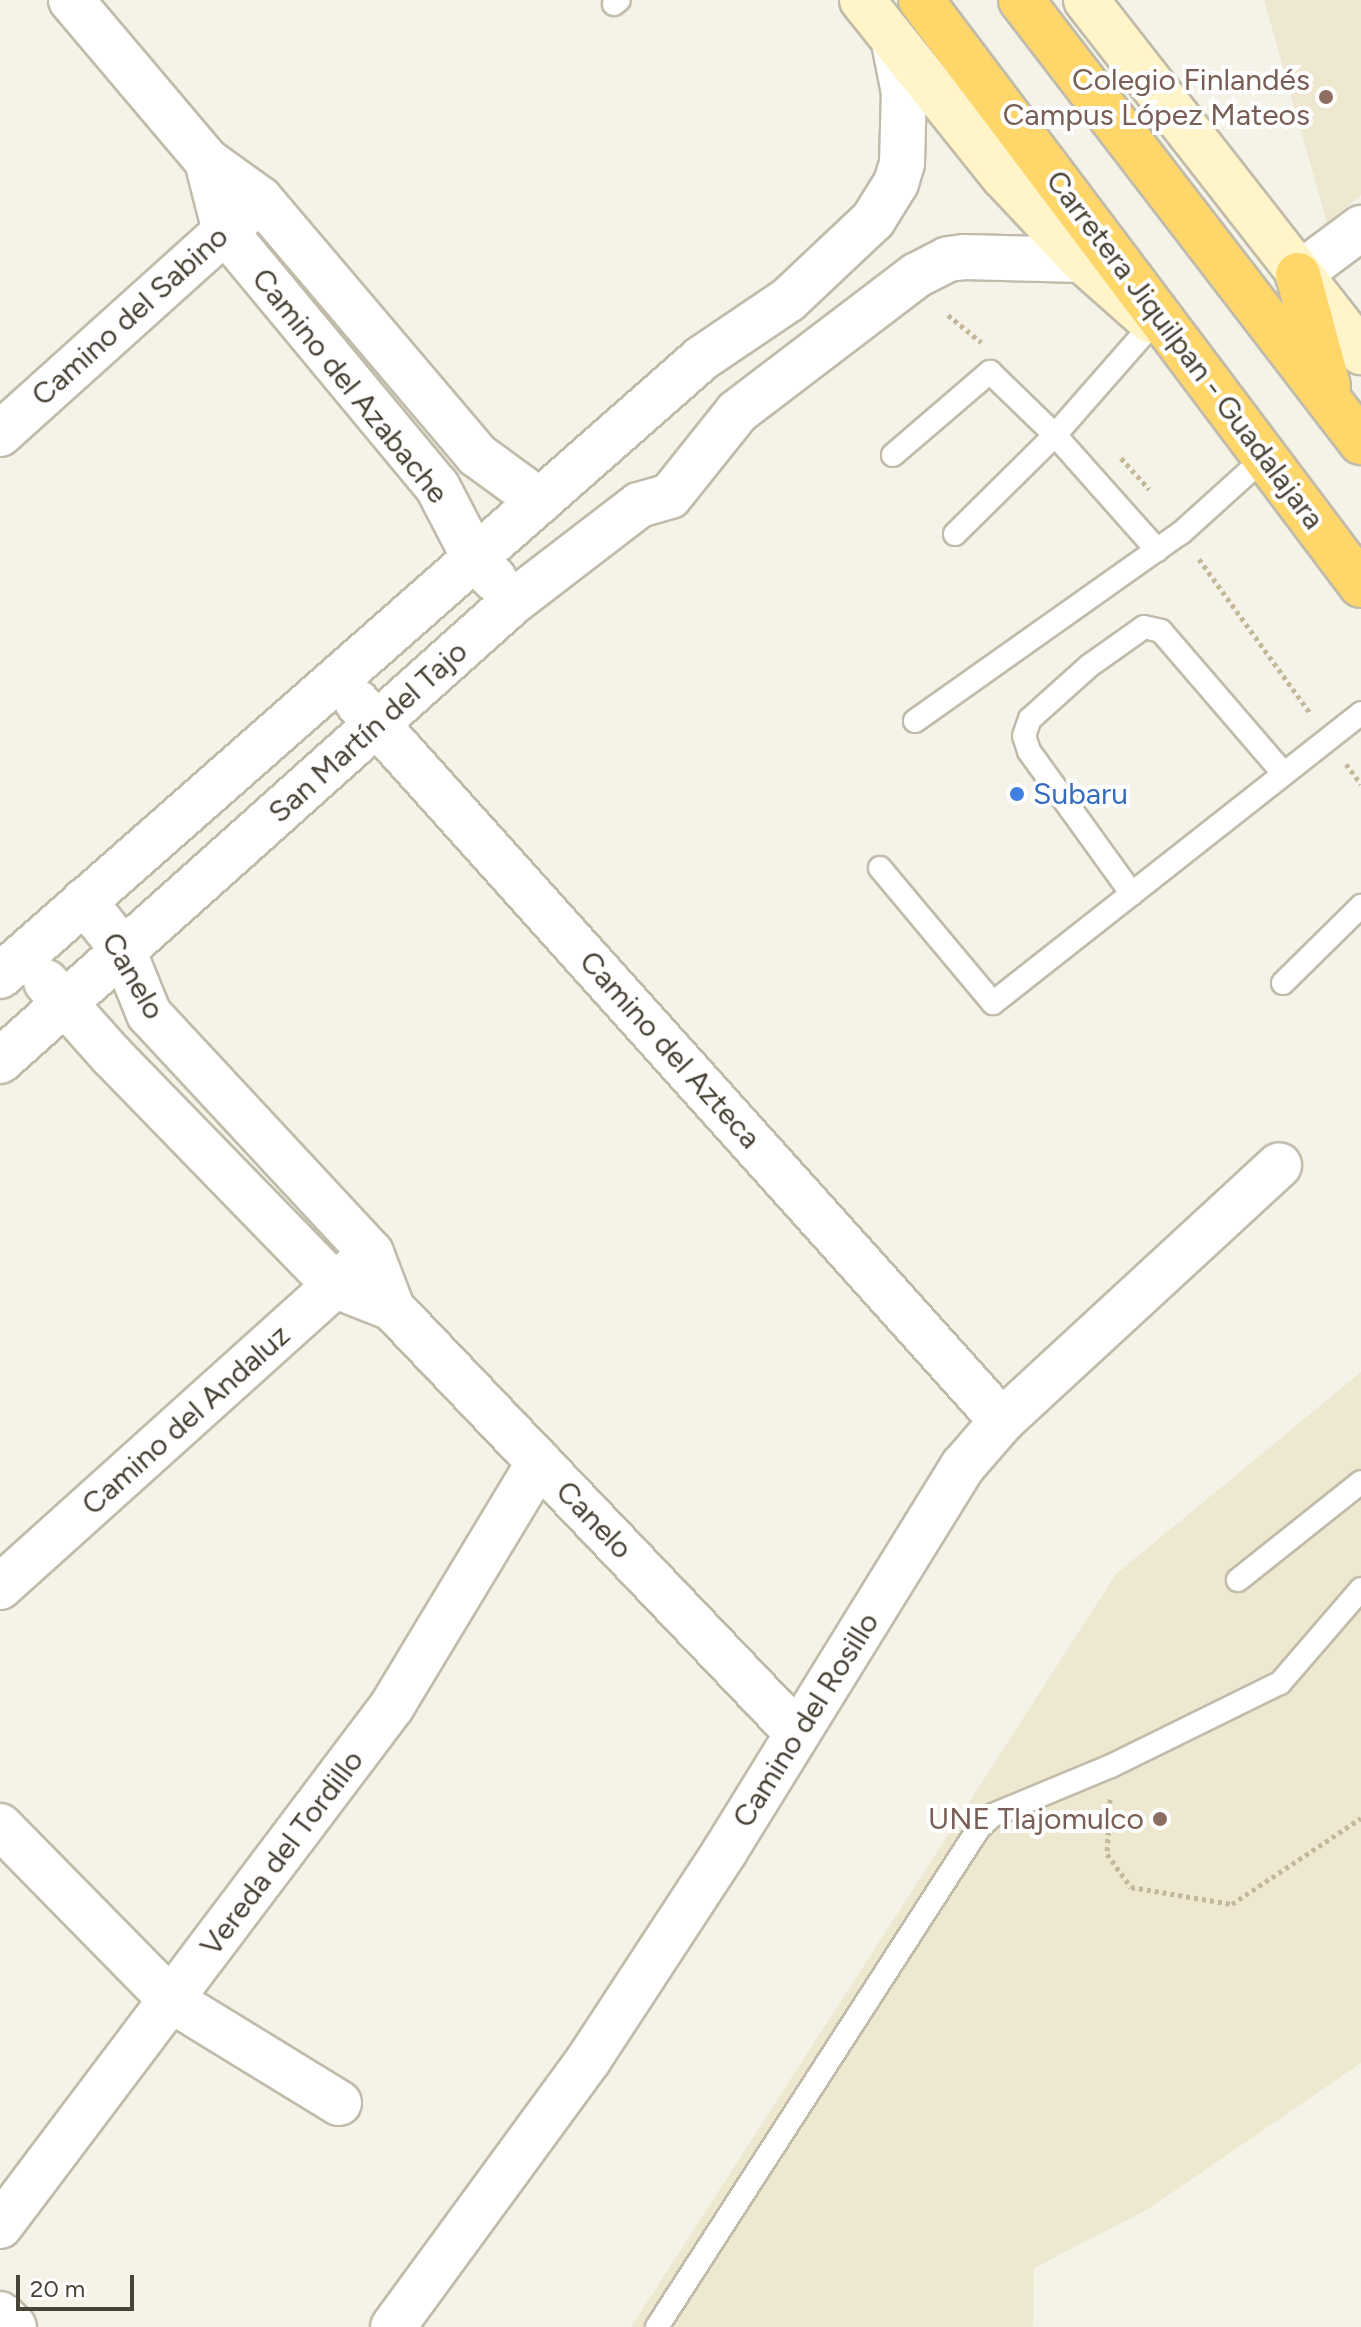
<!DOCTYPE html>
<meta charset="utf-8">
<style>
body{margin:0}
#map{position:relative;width:1361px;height:2327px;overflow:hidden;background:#f5f2e8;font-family:Figtree,sans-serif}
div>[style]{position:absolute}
.education>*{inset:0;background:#efe8d1}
.path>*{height:5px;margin-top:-2.5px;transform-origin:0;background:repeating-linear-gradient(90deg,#c4b89a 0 4px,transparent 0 8px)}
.roads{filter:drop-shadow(2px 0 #c1bbaa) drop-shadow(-2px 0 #c1bbaa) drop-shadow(0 2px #c1bbaa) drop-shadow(0 -2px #c1bbaa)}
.lane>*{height:22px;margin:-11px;padding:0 11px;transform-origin:11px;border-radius:11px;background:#fff}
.street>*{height:44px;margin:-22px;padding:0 22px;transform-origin:22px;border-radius:22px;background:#fff}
.secondary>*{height:44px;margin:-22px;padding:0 22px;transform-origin:22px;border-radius:22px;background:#fff5c8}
.highway>*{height:44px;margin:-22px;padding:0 22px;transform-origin:22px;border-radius:22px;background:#ffd669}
.dots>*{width:22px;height:22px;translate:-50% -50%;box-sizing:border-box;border:4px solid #fff;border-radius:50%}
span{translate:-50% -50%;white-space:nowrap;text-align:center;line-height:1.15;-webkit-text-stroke:8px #fff;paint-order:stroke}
.education-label{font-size:30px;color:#785e54}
.right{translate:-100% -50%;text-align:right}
.street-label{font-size:30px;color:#494336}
.shop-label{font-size:30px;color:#366cbe}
.left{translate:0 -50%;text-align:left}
.scale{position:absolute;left:16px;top:2275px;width:118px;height:36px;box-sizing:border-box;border:4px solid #494336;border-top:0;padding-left:10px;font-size:24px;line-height:28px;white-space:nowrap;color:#494336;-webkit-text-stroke:6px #fff;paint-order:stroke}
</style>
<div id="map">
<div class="education">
<i style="clip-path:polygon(1264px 0,1361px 0,1361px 195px,1327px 223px)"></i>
<i style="clip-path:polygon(1361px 1372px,1361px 2063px,1148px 2209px,1034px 2268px,1033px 2327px,631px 2327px,1116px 1574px)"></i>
</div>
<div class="path">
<i style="left:948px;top:315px;width:43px;rotate:39.3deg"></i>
<i style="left:1121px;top:458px;width:42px;rotate:47.9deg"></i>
<i style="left:1199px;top:559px;width:190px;rotate:54.2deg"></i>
<i style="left:1346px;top:764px;width:25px;rotate:53deg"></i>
<i style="left:1110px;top:1799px;width:55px;rotate:93.1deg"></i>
<i style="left:1107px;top:1854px;width:41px;rotate:54deg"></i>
<i style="left:1131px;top:1887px;width:102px;rotate:9.6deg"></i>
<i style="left:1232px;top:1904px;width:155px;rotate:-33.7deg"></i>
</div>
<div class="roads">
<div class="lane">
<i style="left:614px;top:4px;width:6px;rotate:-39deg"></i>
<i style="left:893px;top:455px;width:128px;rotate:-40.6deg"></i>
<i style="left:990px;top:372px;width:91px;rotate:44.1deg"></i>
<i style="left:1055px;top:435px;width:154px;rotate:48.4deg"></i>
<i style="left:955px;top:534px;width:141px;rotate:-44.7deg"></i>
<i style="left:1055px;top:435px;width:149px;rotate:-48.8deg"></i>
<i style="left:915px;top:721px;width:326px;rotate:-35.3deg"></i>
<i style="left:1181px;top:533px;width:113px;rotate:-42.1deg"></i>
<i style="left:880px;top:868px;width:176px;rotate:50.1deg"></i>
<i style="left:993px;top:1003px;width:469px;rotate:-38.2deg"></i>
<i style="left:1132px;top:894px;width:176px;rotate:-125.8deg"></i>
<i style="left:1029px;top:751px;width:16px;rotate:-108deg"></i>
<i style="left:1024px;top:736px;width:18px;rotate:-71deg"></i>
<i style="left:1030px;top:719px;width:79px;rotate:-41.9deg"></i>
<i style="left:1089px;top:666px;width:67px;rotate:-35.3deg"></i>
<i style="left:1144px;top:627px;width:17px;rotate:13deg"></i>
<i style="left:1161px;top:631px;width:187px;rotate:49.3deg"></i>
<i style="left:1283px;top:983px;width:110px;rotate:-44.6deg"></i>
<i style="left:1238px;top:1580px;width:157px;rotate:-38.5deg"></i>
<i style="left:657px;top:2327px;width:594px;rotate:-57.17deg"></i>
<i style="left:979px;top:1828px;width:19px;rotate:-43deg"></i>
<i style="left:993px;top:1815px;width:128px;rotate:-22.6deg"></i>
<i style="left:1111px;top:1766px;width:188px;rotate:-26.2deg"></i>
<i style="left:1280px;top:1683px;width:124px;rotate:-49.2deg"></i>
</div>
<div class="street">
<i style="left:71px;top:0;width:211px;rotate:49.8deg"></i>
<i style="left:207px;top:161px;width:65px;rotate:35.6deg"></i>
<i style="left:260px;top:199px;width:336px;rotate:49.7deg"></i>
<i style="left:477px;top:455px;width:78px;rotate:36.1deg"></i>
<i style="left:207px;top:161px;width:72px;rotate:75.6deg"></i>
<i style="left:225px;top:231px;width:332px;rotate:50.3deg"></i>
<i style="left:437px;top:486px;width:82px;rotate:62.5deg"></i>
<i style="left:475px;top:559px;width:28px;rotate:46deg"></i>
<i style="left:1298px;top:275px;width:79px;rotate:-36.7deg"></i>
<i style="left:0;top:434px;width:334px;rotate:-42deg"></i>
<i style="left:357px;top:702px;width:966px;rotate:48.11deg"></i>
<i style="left:84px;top:901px;width:63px;rotate:51.5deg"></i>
<i style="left:123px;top:950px;width:69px;rotate:67.9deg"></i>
<i style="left:149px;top:1014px;width:326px;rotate:47.1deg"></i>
<i style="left:371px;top:1253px;width:59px;rotate:69.1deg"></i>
<i style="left:392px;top:1308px;width:587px;rotate:46.38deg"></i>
<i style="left:0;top:976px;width:935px;rotate:-41.36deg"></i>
<i style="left:702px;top:358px;width:104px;rotate:-34deg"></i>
<i style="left:788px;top:300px;width:117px;rotate:-43.3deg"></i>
<i style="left:873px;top:220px;width:44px;rotate:-58.1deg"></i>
<i style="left:896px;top:183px;width:21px;rotate:-73deg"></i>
<i style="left:902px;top:163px;width:70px;rotate:-88.4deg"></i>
<i style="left:904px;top:93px;width:52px;rotate:-101.1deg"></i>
<i style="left:46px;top:982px;width:99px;rotate:48.3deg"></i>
<i style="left:112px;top:1056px;width:321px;rotate:45.8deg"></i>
<i style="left:336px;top:1286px;width:60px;rotate:21.4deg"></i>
<i style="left:0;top:1061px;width:690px;rotate:-41.83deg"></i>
<i style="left:514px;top:601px;width:158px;rotate:-37.5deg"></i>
<i style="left:639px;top:505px;width:32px;rotate:-16deg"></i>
<i style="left:670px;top:496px;width:107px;rotate:-51.4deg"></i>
<i style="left:737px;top:412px;width:226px;rotate:-37.3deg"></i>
<i style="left:917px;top:275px;width:35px;rotate:-27deg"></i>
<i style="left:948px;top:259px;width:16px;rotate:-7deg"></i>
<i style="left:964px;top:257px;width:118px;rotate:1.5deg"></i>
<i style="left:0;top:1587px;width:482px;rotate:-42deg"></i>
<i style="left:0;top:1826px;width:244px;rotate:45.5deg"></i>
<i style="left:171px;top:2000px;width:197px;rotate:31.5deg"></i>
<i style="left:0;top:2226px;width:651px;rotate:-52.99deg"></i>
<i style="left:392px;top:1706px;width:285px;rotate:-58.9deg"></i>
<i style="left:0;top:2314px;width:19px;rotate:43deg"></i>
<i style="left:393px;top:2327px;width:332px;rotate:-53.8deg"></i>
<i style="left:589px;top:2059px;width:249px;rotate:-56.8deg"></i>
<i style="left:725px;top:1851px;width:453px;rotate:-58.3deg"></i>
<i style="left:963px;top:1466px;width:60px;rotate:-49.1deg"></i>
<i style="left:1002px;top:1421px;width:377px;rotate:-42.7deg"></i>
</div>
<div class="secondary">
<i style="left:862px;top:0;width:226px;rotate:51.3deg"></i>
<i style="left:1003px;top:176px;width:115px;rotate:46.8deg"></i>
<i style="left:1082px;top:260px;width:92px;rotate:41.5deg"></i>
<i style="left:1086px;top:0;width:447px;rotate:52deg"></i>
</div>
<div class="highway">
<i style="left:921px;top:0;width:732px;rotate:53.05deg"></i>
<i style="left:1021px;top:0;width:558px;rotate:52.43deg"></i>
<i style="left:1298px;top:275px;width:115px;rotate:74.9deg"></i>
</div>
</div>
<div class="dots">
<i style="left:1326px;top:97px;background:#8d6e63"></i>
<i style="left:1017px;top:794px;background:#3f7fe0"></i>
<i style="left:1160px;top:1819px;background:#8d6e63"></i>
</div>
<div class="education-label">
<span class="right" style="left:1310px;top:97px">Colegio Finlandés<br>Campus López Mateos</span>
<span class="right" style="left:1144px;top:1819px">UNE Tlajomulco</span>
</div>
<div class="street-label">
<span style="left:130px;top:316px;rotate:-42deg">Camino del Sabino</span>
<span style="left:1185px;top:350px;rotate:53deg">Carretera Jiquilpan - Guadalajara</span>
<span style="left:350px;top:386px;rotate:51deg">Camino del Azabache</span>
<span style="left:368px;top:732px;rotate:-42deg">San Martín del Tajo</span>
<span style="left:133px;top:976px;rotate:60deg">Canelo</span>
<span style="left:670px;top:1050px;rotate:48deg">Camino del Azteca</span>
<span style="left:186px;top:1420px;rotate:-42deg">Camino del Andaluz</span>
<span style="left:594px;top:1520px;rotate:46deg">Canelo</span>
<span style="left:806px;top:1720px;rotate:-58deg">Camino del Rosillo</span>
<span style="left:282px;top:1853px;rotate:-53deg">Vereda del Tordillo</span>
</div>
<div class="shop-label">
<span class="left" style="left:1033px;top:794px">Subaru</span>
</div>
<div class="scale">20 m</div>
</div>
